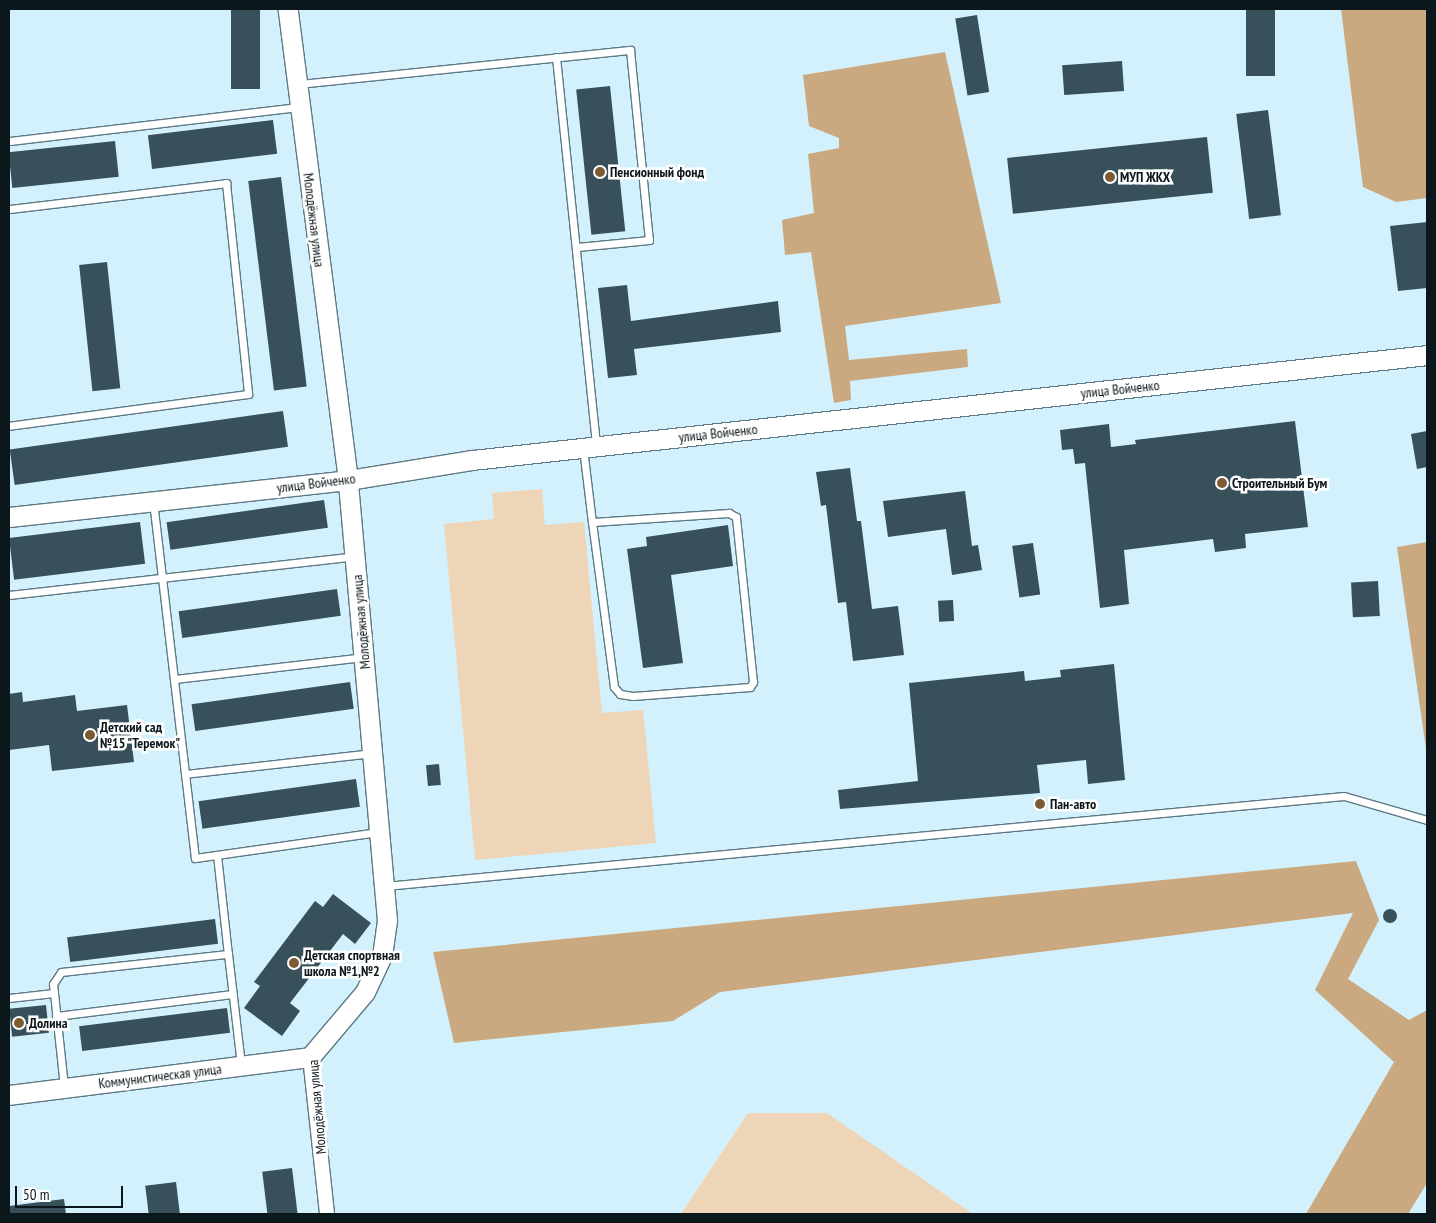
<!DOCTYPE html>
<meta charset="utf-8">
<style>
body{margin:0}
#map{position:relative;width:1436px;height:1223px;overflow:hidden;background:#d3f1fc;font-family:"PT Sans Narrow",sans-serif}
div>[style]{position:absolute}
.green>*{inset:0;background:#efd5b7}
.forest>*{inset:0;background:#cba980}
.building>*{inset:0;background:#37505a;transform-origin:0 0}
.round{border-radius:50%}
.roads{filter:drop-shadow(1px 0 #5e7983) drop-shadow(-1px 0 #5e7983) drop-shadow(0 1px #5e7983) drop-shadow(0 -1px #5e7983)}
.lane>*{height:7px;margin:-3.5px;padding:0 3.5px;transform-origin:3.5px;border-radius:3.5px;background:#fff}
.street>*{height:14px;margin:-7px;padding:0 7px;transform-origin:7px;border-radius:7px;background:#fff}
.secondary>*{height:19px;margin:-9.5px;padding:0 9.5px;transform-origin:9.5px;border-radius:9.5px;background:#fff}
.dots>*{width:14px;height:14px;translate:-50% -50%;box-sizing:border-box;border:2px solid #fff;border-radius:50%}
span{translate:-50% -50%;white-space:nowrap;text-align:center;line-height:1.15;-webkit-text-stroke:5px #fff;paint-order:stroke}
.poi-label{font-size:14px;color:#0c171b;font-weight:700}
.left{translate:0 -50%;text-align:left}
.street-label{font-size:14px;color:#0c171b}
.frame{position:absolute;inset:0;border:10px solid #0c171b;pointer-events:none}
.scale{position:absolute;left:15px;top:1186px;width:108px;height:22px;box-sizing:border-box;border:2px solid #0c171b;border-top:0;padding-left:6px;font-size:15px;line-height:18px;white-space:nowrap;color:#0c171b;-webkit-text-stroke:4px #fff;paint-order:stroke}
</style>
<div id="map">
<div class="green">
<i style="clip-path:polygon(542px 489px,545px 525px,584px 522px,602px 713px,643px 710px,656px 843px,475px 860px,444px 524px,494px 519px,492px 493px)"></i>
<i style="clip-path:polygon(748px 1113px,827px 1113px,973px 1214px,681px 1214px)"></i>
</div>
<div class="forest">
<i style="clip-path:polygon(1341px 9px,1427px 9px,1427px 198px,1396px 202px,1363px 187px)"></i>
<i style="clip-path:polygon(945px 52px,1001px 303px,845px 326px,849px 360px,967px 349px,968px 367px,850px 381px,851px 400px,834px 403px,811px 252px,785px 255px,782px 220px,814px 213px,808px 154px,839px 148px,839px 138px,809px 126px,803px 75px)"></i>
<i style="clip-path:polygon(1427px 542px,1427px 756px,1397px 547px)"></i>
<i style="clip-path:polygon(1356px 861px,1379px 920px,1348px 979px,1409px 1020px,1427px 1010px,1427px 1183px,1408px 1214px,1306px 1214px,1394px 1062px,1315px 990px,1353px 913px,720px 992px,673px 1021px,454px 1043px,433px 952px)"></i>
</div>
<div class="building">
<i style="left:231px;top:9px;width:29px;height:80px"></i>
<i style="left:1246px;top:9px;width:29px;height:67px"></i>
<i style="left:977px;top:15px;width:78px;height:22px;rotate:81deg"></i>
<i style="left:1122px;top:61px;width:30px;height:60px;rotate:86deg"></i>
<i style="left:610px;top:86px;width:146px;height:34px;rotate:84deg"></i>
<i style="left:1268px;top:110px;width:106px;height:32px;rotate:83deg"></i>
<i style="left:273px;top:120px;width:34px;height:126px;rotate:83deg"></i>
<i style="left:1207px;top:137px;width:56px;height:201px;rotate:84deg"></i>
<i style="left:115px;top:141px;width:36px;height:107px;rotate:84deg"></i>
<i style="left:281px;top:177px;width:211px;height:33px;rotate:83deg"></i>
<i style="clip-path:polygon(1427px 222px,1427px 288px,1398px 291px,1390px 226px)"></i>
<i style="left:107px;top:262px;width:127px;height:28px;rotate:84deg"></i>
<i style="clip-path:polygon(627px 285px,631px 321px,778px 301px,781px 332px,634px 349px,637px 375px,608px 378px,598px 288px)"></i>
<i style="left:283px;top:411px;width:36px;height:276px;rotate:82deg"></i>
<i style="clip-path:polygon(1295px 421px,1308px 527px,1245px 534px,1246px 548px,1215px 552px,1213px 539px,1124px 550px,1129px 604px,1100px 608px,1085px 463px,1075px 464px,1073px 449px,1062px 450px,1060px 430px,1109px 424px,1111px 447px,1136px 444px,1135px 440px)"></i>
<i style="clip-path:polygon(1427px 431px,1427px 467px,1417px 469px,1411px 434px)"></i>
<i style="clip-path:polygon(850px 468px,857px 521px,861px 521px,872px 609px,898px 606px,904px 655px,853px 661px,846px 602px,838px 603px,826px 505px,821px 506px,816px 472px)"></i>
<i style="clip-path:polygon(965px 491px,972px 546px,978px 545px,982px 570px,952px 575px,946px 529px,888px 537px,883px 501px)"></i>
<i style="left:324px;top:500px;width:28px;height:159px;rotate:82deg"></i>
<i style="left:140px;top:522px;width:42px;height:132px;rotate:83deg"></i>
<i style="clip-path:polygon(728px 525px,733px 566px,671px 575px,683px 663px,643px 668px,627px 549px,647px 546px,646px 537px)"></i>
<i style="left:1033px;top:543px;width:52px;height:21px;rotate:82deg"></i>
<i style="left:1378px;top:581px;width:35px;height:27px;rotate:87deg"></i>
<i style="left:337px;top:589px;width:27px;height:160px;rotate:82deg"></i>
<i style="left:953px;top:600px;width:21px;height:15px;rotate:87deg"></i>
<i style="clip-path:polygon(1114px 664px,1125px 780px,1088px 784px,1086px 760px,1037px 765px,1040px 793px,840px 809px,838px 790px,918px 781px,909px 683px,1024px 671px,1025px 681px,1061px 677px,1060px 670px)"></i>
<i style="left:350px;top:682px;width:27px;height:160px;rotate:82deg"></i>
<i style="clip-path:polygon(22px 692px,23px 702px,75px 695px,77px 711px,127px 705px,134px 762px,52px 771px,49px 745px,9px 750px,9px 694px)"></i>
<i style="left:439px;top:764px;width:21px;height:13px;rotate:85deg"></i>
<i style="left:356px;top:779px;width:28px;height:159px;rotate:82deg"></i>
<i style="clip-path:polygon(333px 894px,371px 923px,355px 944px,343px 934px,290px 1003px,300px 1011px,282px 1036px,244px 1008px,260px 986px,254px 982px,315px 901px,323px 907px)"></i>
<i class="round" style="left:1383px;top:909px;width:14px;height:14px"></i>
<i style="left:215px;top:919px;width:25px;height:149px;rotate:83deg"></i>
<i style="left:46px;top:1005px;width:28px;height:37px;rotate:84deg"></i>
<i style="left:227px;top:1008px;width:25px;height:149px;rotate:83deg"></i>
<i style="left:292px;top:1168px;width:46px;height:30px;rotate:83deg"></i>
<i style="left:176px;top:1182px;width:32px;height:31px;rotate:83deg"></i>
<i style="clip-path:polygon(64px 1199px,66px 1214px,9px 1214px,9px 1206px)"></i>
</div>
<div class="roads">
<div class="lane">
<i style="left:556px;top:57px;width:390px;rotate:84.1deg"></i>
<i style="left:299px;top:84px;width:333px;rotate:-5.9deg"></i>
<i style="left:630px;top:50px;width:191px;rotate:84.3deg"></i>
<i style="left:649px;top:240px;width:72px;rotate:174.4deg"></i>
<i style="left:9px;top:141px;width:292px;rotate:-6.7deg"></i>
<i style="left:9px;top:209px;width:219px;rotate:-6.8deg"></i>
<i style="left:226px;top:183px;width:212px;rotate:84deg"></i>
<i style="left:248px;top:394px;width:241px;rotate:172.4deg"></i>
<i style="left:583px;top:448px;width:75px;rotate:83.1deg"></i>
<i style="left:592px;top:522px;width:166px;rotate:82.4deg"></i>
<i style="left:614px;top:687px;width:9px;rotate:49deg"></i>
<i style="left:620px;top:694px;width:13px;rotate:9deg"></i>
<i style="left:633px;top:696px;width:117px;rotate:-4.4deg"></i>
<i style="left:750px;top:687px;width:6px;rotate:-59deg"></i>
<i style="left:753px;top:682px;width:166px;rotate:-95.9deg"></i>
<i style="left:736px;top:517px;width:8px;rotate:-150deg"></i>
<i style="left:729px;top:513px;width:137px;rotate:176.2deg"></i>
<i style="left:153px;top:501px;width:359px;rotate:83.3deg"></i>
<i style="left:195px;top:858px;width:185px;rotate:-8.1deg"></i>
<i style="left:9px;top:595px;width:348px;rotate:-6.4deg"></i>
<i style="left:174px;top:679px;width:191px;rotate:-6.6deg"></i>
<i style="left:185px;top:774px;width:188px;rotate:-6.4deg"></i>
<i style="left:217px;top:855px;width:100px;rotate:83.7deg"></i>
<i style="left:385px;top:886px;width:963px;rotate:-5.36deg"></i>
<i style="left:1344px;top:796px;width:86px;rotate:16.1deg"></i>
<i style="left:54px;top:993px;width:9px;rotate:-96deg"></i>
<i style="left:53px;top:984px;width:14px;rotate:-56deg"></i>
<i style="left:61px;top:972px;width:168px;rotate:-6.2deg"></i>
<i style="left:228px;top:954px;width:112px;rotate:83.3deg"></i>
<i style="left:9px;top:998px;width:45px;rotate:-6.3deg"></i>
<i style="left:54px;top:993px;width:95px;rotate:83.9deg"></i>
<i style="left:56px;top:1016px;width:178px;rotate:-7.1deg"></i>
</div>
<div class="street">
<i style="left:310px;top:1057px;width:158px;rotate:83.8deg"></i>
</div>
<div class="secondary">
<i style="left:9px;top:517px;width:341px;rotate:-6.2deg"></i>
<i style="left:348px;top:480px;width:126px;rotate:-9.2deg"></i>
<i style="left:472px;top:460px;width:961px;rotate:-6.27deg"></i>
<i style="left:9px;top:1095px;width:303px;rotate:-7.2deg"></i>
<i style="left:310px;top:1057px;width:85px;rotate:-49.8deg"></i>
<i style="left:365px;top:992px;width:40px;rotate:-65deg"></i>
<i style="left:382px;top:956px;width:36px;rotate:-82deg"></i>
<i style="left:387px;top:920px;width:442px;rotate:-95.1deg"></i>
<i style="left:348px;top:480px;width:475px;rotate:-97.3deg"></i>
</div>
</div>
<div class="dots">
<i style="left:600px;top:172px;background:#7c5b31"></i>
<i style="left:1110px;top:177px;background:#7c5b31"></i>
<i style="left:1222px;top:483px;background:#7c5b31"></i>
<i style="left:90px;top:735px;background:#7c5b31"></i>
<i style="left:1040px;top:804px;background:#7c5b31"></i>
<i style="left:294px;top:963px;background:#7c5b31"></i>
<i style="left:19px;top:1023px;background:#7c5b31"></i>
</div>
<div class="poi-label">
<span class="left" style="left:610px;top:172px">Пенсионный фонд</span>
<span class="left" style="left:1120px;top:177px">МУП ЖКХ</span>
<span class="left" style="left:1232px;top:483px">Строительный Бум</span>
<span class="left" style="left:100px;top:735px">Детский сад<br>№15 "Теремок"</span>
<span class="left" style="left:1050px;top:804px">Пан-авто</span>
<span class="left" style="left:304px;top:963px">Детская спортвная<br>школа №1,№2</span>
<span class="left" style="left:29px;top:1023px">Долина</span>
</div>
<div class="street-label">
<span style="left:314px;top:220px;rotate:83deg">Молодёжная улица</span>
<span style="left:1120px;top:389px;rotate:-6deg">улица Войченко</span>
<span style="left:718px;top:433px;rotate:-6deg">улица Войченко</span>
<span style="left:316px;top:483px;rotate:-7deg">улица Войченко</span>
<span style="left:361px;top:622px;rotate:-95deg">Молодёжная улица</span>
<span style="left:160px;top:1076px;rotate:-7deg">Коммунистическая улица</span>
<span style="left:317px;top:1107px;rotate:-95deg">Молодёжная улица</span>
</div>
<div class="frame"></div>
<div class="scale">50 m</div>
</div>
